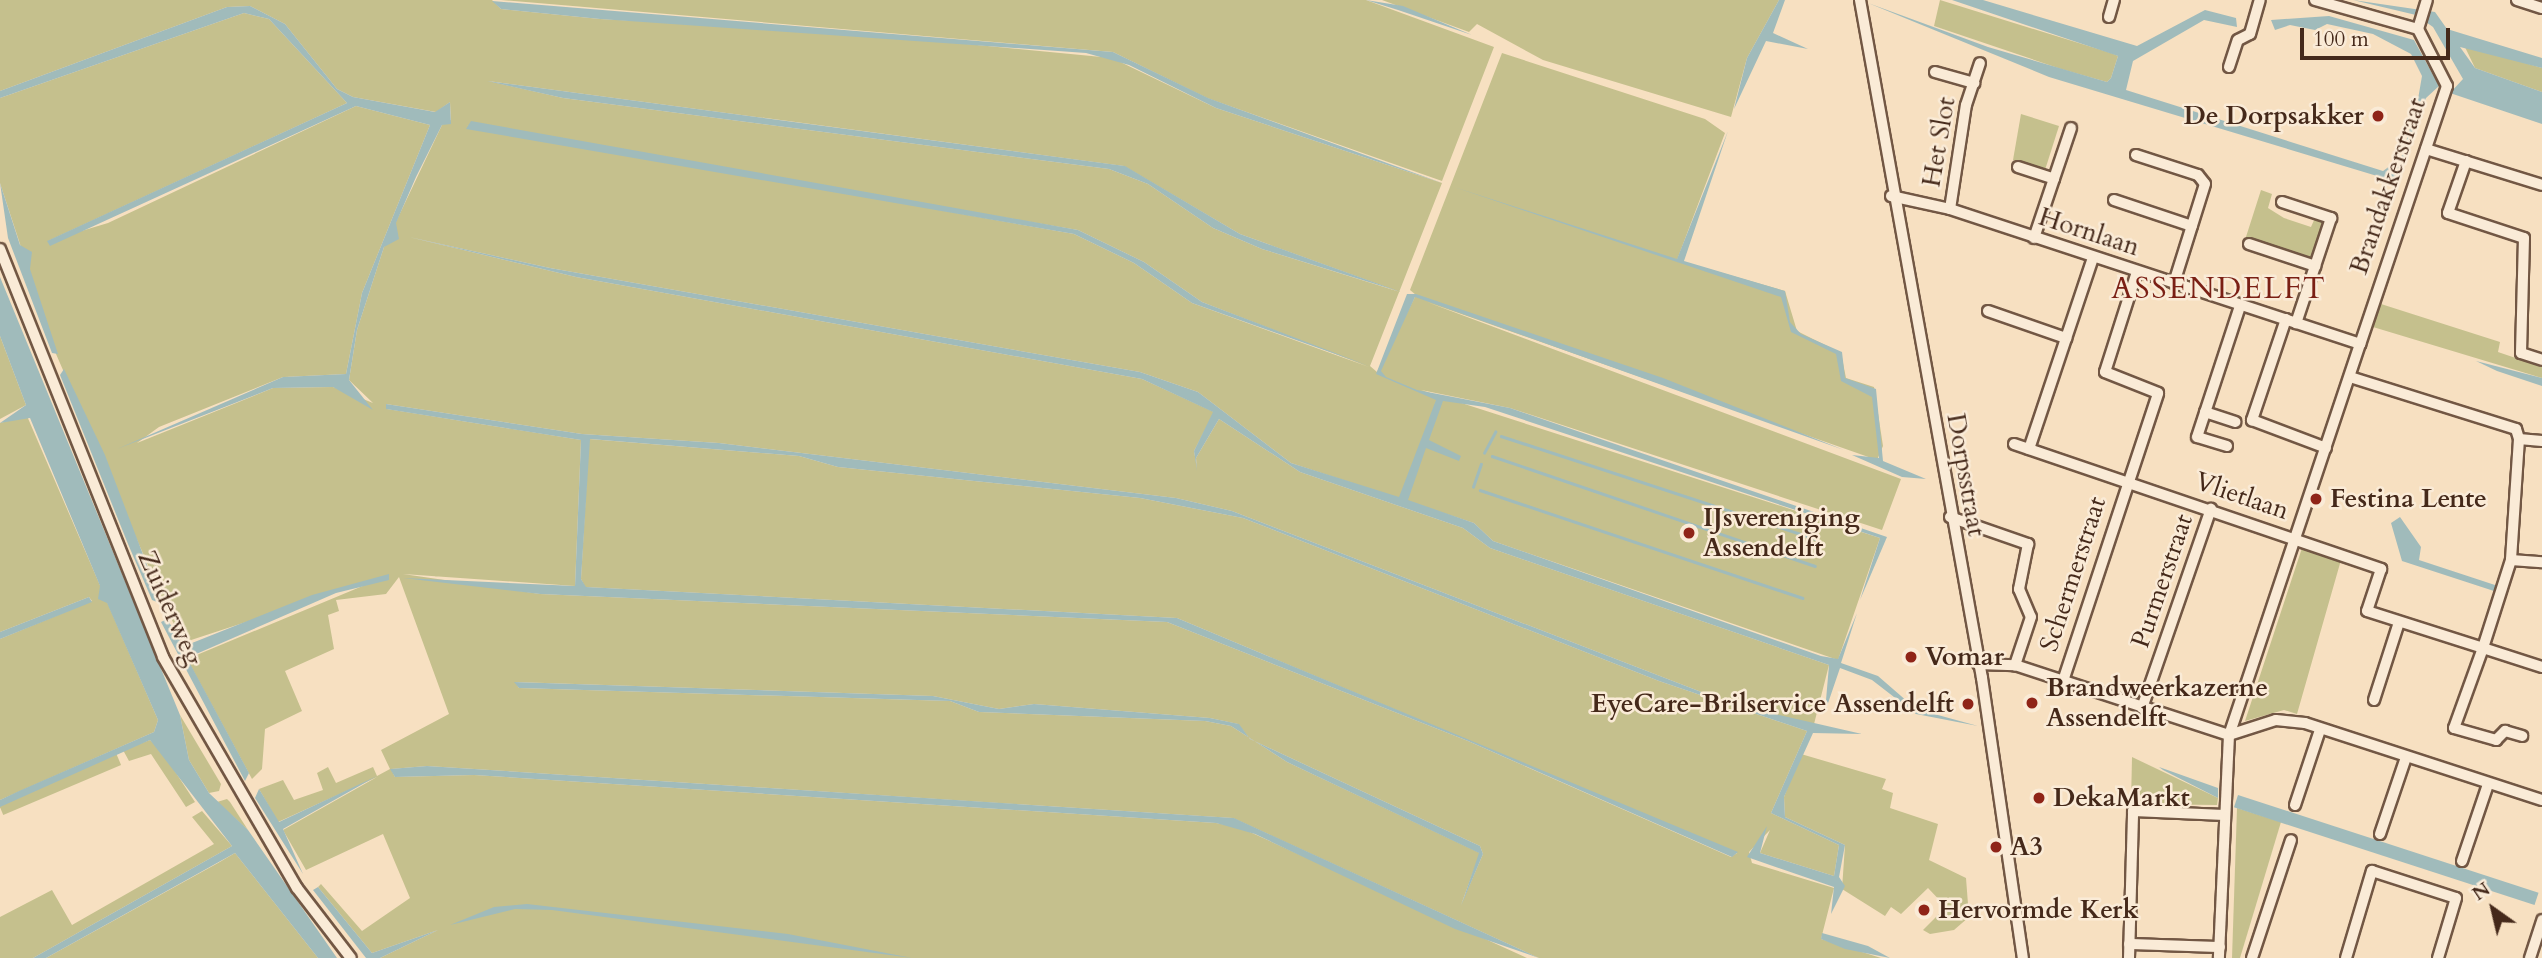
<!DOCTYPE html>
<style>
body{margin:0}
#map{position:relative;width:2542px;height:958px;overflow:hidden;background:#f7e0c1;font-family:Cardo,serif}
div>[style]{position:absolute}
.green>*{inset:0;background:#c5c08d;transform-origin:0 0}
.water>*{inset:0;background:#a0bbbb;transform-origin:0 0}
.stream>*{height:2.5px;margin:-1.25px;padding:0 1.25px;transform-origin:1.25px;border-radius:1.25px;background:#a0bbbb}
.roads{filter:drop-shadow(2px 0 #725744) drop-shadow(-2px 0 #725744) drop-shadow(0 2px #725744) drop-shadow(0 -2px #725744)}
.minor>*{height:10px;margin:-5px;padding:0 5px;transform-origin:5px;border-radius:5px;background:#faebd7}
.dots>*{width:19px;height:19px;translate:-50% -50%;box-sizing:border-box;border:4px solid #faebd7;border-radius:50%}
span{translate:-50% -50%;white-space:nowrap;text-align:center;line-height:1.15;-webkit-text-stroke:5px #faebd7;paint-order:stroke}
.poi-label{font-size:26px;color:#45291a;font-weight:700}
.right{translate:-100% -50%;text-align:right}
.left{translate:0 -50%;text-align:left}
.street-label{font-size:26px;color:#45291a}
.quarter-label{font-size:30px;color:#7a1f14;letter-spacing:2px}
.north{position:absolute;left:2458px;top:874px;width:70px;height:70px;-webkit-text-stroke:5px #faebd7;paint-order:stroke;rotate:326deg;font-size:19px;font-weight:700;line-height:28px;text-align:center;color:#45291a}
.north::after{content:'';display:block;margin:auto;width:24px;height:32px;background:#45291a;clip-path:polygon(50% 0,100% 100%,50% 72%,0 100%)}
.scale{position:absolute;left:2300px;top:28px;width:150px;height:32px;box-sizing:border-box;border:4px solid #45291a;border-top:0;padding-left:9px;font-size:21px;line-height:24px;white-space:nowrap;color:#45291a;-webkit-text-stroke:5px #faebd7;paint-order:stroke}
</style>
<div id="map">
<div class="green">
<i style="clip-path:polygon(evenodd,0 0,492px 0,501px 9px,600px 19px,844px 32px,1112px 58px,1216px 108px,1442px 183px,1370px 366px,1377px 372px,1416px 295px,1410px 290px,1502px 53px,1705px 119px,1725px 133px,1677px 260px,1785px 291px,1797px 331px,1841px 353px,1846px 378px,1874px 387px,1883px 446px,1877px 460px,1427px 302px,1901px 479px,1882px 530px,1510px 408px,1421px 390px,1880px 538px,1838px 660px,1493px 541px,1474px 523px,1291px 463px,1198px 392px,1140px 372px,550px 268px,409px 237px,576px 277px,1142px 379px,1214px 412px,1194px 451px,1197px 468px,1196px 458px,1219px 419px,1300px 472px,1463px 528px,1490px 548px,1829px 665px,1813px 728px,1735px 705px,1232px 511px,1176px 498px,719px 443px,582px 434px,386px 404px,387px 409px,581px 440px,575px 586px,403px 574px,540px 594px,1167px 622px,1468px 741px,1731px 857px,1737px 853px,1177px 618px,585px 587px,581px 579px,589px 439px,799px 456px,838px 467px,1140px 498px,1243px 518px,1659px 681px,1807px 731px,1771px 813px,1839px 845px,1834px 876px,1760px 853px,1770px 830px,1749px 852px,1752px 863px,1834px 888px,1821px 939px,1881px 958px,1539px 958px,1233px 818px,427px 766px,391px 769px,395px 777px,474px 775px,1216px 823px,1241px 828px,1527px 958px,380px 958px,438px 930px,372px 953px,318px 887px,321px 884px,362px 931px,410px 898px,383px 834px,306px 870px,283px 830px,377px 777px,278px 822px,259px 789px,283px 780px,294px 800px,323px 790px,317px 773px,328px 767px,336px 783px,373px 767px,377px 776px,390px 769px,381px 750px,449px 714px,399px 577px,386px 594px,336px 600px,339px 611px,328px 615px,334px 649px,285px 671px,302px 711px,265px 729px,262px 769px,252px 779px,187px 659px,389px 575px,182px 643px,56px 354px,0 183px,0 98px,244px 13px,269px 19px,347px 103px,48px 241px,108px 223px,356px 106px,430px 125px,362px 293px,346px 374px,283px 377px,159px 427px,137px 443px,273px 388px,333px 387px,373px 403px,349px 380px,357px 330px,384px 247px,442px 125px,451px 120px,450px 102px,436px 112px,353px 97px,337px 89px,285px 24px,250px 6px,227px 7px,0 91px,0 0,488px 81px,1124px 166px,1240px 234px,1400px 292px,1262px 249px,1213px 228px,1148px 184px,1109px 169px,563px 98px,488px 81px,0 0,464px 125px,1078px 230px,1144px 262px,1202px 302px,1369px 367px,1192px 303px,1134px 263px,1074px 234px,464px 125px,0 0,515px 682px,933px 696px,999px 709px,1034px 704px,1210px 718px,1238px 724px,1250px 739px,1480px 846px,1483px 854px,1461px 905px,1480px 853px,1287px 762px,1231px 726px,1205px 721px,979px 712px,950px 701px,519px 688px,515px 682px)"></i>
<i style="clip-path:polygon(501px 0,1366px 0,1494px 47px,1442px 181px,1207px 98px,1113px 52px)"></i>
<i style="clip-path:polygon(1382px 0,1779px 0,1747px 58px,1731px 117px,1543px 60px,1477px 24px,1469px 32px)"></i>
<i style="clip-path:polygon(1940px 0,2111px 53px,2118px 56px,2111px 78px,2107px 82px,2061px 69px,1934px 26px)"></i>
<i style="clip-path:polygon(2464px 45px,2542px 68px,2542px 92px,2475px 68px)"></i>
<i style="clip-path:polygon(2021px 114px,2059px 126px,2045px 170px,2013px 160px)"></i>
<i style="clip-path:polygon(2261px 190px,2272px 194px,2268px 208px,2284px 218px,2311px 227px,2315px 218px,2325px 221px,2312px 260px,2245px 240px)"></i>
<i style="clip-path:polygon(2381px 304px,2500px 342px,2498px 352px,2542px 367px,2542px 378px,2373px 327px)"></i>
<i style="clip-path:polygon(0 336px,26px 405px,0 419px)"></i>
<i style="clip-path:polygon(27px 416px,158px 720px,154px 732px,0 800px,0 639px,92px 601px,89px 597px,0 632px,0 423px)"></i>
<i style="clip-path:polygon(2302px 548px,2341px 560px,2297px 714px,2284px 710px,2245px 721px)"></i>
<i style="clip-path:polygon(180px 715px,221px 784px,219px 791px,209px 793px,189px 760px)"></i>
<i style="clip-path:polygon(150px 740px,161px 750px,195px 802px,186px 807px,151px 754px,129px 761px,123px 750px)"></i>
<i style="left:116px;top:753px;width:13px;height:128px;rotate:67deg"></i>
<i style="clip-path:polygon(1801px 754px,1886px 779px,1882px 789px,1893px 793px,1890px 808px,1938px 824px,1929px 860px,1966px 878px,1969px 917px,1954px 930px,1930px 934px,1923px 930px,1946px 907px,1928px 888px,1901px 914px,1891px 907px,1885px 916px,1842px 889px,1845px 845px,1785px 817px,1784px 797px)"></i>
<i style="clip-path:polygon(2132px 757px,2218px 798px,2217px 805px,2131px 804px)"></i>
<i style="clip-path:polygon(227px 799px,230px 802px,248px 830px,217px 802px)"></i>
<i style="clip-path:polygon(2237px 808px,2281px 822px,2240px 958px,2232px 958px)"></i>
<i style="clip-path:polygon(202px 811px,232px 846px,33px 958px,0 958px,0 917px,52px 890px,72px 925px,214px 844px,192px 817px)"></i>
<i style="clip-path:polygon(235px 853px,318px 958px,46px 958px,218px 863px)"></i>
</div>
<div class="water">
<i style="clip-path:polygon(1366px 0,1403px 6px,1472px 35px,1398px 10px)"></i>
<i style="clip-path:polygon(1779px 0,1785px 0,1773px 33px,1808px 49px,1766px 41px,1734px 109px,1747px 58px)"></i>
<i style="clip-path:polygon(1952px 0,1983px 0,2137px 46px,2205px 10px,2236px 18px,2237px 27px,2204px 20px,2133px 61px,2126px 90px,2383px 171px,2401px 158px,2417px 105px,2422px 76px,2411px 54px,2373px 34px,2327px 24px,2315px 30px,2290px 25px,2275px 30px,2271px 20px,2329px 16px,2414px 40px,2439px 86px,2426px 98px,2397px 182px,2049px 77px,1868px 3px,1988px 47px,2107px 82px,2111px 78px,2118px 56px)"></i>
<i style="clip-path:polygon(2353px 0,2435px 12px,2447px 29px,2542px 58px,2542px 68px,2460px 47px,2475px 68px,2542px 92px,2542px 124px,2450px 93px,2463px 79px,2433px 27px,2416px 15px)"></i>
<i style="clip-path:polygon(492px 1px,1113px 52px,1208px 98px,1442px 183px,1216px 108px,1129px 65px,1086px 53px,600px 19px,501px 9px)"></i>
<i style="clip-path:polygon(250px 6px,285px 24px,337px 89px,353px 97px,435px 112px,450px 102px,451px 124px,442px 125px,416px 177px,396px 223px,399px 239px,384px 247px,357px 330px,349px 380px,373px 410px,333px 387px,273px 388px,117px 449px,283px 377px,346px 374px,362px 293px,430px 125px,356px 106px,50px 246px,47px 241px,347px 103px,269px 19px,244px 13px,0 98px,0 91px,227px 7px)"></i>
<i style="clip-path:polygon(487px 81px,1125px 166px,1240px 234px,1401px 292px,1262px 249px,1213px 228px,1148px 184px,1109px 169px,563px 98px)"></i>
<i style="clip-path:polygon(471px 121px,1078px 230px,1144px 262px,1202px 302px,1369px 366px,1192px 303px,1134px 263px,1074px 234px,466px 129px)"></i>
<i style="clip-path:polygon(1728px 131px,1684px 261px,1785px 291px,1790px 322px,1801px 334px,1842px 352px,1845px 378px,1876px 389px,1883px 461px,1926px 479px,1902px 477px,1852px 455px,1879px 458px,1872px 397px,1841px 381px,1836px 354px,1791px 332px,1781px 297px,1454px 187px,1677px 259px)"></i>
<i style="clip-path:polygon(0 183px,20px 245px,32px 252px,30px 269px,58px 354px,52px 353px,8px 238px)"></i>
<i style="clip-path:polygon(409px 237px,550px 268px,1140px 372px,1198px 392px,1291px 463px,1399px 497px,1436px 400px,1376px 374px,1407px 294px,1416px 294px,1663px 378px,1844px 450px,1415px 297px,1381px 371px,1386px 377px,1417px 390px,1510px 408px,1887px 537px,1860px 600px,1880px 538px,1485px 407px,1443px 401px,1429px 440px,1461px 456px,1459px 461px,1426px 448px,1408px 500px,1474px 523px,1493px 541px,1821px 656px,1838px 659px,1857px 613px,1841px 663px,1878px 676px,1916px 709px,1978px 726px,1916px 714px,1872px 680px,1840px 668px,1825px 712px,1829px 665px,1490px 548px,1463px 528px,1300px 472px,1219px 419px,1196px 458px,1197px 471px,1194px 451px,1213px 412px,1142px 379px,576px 277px)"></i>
<i style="clip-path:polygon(0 277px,180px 715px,189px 760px,209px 793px,248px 830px,337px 958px,318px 958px,235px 853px,46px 958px,33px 958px,232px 846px,150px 740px,0 807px,0 800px,19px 791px,154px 732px,158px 720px,107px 603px,98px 599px,100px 586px,30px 418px,0 423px,26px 405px,0 336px)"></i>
<i style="clip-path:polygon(2476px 361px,2542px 378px,2542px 386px,2497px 371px)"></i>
<i style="clip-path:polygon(64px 369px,105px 455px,162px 604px,152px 600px,128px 544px,60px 375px)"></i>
<i style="clip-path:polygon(386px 404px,582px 434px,719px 443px,1176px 498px,1232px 511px,1735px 705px,1862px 734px,1813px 733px,1784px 797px,1785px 817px,1845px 845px,1839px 877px,1845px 886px,1831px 914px,1834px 887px,1747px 857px,1767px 826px,1760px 853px,1834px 876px,1839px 845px,1771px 813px,1807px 731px,1659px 681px,1243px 518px,1140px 498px,838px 467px,799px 456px,590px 439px,581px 579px,586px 587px,1177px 618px,1738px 852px,1732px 857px,1468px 741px,1167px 622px,540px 594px,403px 578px,575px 586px,581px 440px,386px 409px)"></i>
<i style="clip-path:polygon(2400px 517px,2421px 547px,2419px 560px,2498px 586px,2497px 592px,2402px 561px,2391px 523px)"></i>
<i style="clip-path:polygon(389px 574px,389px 580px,336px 593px,187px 658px,249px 773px,245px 781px,161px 622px,167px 619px,182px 643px,192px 643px,312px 595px)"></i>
<i style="clip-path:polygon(89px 597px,92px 602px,0 639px,0 632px)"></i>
<i style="clip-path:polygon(514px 682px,933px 696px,999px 709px,1034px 704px,1210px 718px,1239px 724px,1250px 739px,1480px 846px,1483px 854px,1461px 906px,1479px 853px,1287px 762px,1231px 726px,1205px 721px,979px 712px,950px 701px,519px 688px)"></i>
<i style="clip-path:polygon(427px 766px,1234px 818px,1539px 958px,1455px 929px,1255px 834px,1216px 823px,474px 775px,395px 777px,390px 769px)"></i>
<i style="clip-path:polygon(2159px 767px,2218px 788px,2218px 798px,2163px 770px)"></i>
<i style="clip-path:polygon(377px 776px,283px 829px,303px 874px,255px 798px,259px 789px,279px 822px)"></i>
<i style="left:2238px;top:795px;width:316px;height:13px;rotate:18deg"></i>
<i style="clip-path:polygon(318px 887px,372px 953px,438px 930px,380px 958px,366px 958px,313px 890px)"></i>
<i style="clip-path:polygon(527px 904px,788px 934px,912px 958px,552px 910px,515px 909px,450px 925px,494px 907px)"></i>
<i style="clip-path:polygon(1822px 933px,1868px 946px,1890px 958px,1845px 949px,1821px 939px)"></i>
</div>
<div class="stream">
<i style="left:1501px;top:436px;width:331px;rotate:18.1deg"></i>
<i style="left:1484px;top:453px;width:24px;rotate:-62deg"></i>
<i style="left:1492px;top:456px;width:341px;rotate:18.8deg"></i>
<i style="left:1473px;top:487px;width:24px;rotate:-71deg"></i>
<i style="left:1480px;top:490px;width:340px;rotate:18.5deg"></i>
</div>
<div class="roads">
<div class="minor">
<i style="left:1860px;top:0;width:689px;rotate:79.8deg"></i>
<i style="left:1982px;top:678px;width:283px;rotate:81.7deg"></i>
<i style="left:2315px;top:0;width:107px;rotate:15.7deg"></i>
<i style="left:2418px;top:29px;width:64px;rotate:63deg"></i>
<i style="left:2447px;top:86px;width:272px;rotate:108.6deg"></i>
<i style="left:2517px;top:0;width:26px;rotate:18deg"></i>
<i style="left:2109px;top:17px;width:18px;rotate:-74deg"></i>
<i style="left:2418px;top:29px;width:30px;rotate:-73deg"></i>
<i style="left:2229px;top:67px;width:28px;rotate:-72deg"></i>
<i style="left:2238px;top:40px;width:13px;rotate:-27deg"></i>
<i style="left:2250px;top:34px;width:35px;rotate:-74deg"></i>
<i style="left:1935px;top:72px;width:41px;rotate:15.8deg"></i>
<i style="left:2426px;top:149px;width:121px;rotate:17.2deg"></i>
<i style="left:2136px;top:155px;width:65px;rotate:17.9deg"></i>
<i style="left:2198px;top:175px;width:11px;rotate:52deg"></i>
<i style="left:2205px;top:184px;width:104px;rotate:107.4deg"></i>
<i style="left:2466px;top:161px;width:55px;rotate:109.1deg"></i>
<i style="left:2448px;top:213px;width:80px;rotate:18.2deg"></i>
<i style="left:2524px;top:238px;width:115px;rotate:91.5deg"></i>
<i style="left:2521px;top:353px;width:22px;rotate:18deg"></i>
<i style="left:2018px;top:167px;width:38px;rotate:18deg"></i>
<i style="left:1891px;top:196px;width:60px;rotate:12.4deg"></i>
<i style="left:1950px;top:209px;width:432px;rotate:18.2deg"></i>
<i style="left:2360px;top:344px;width:412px;rotate:108.5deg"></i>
<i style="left:2229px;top:735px;width:223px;rotate:92.6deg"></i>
<i style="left:2114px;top:200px;width:82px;rotate:18.4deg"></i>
<i style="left:2282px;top:202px;width:52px;rotate:18.1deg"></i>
<i style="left:2331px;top:218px;width:111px;rotate:108.4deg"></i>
<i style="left:1950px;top:209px;width:105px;rotate:-81.3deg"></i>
<i style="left:1966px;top:105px;width:44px;rotate:-71.6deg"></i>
<i style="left:2034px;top:238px;width:116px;rotate:-71.4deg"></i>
<i style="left:2249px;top:244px;width:70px;rotate:18.4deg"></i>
<i style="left:0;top:249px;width:439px;rotate:68.2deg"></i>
<i style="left:163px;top:657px;width:267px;rotate:59.9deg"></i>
<i style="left:297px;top:888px;width:88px;rotate:52.4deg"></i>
<i style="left:1988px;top:311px;width:83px;rotate:19.1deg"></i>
<i style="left:2286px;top:319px;width:107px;rotate:108.6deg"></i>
<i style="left:2252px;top:420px;width:79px;rotate:20.7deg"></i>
<i style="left:2350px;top:377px;width:174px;rotate:17.4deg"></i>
<i style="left:2516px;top:429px;width:10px;rotate:73deg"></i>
<i style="left:2519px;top:439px;width:23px;rotate:5deg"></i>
<i style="left:2205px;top:412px;width:32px;rotate:18deg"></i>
<i style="left:2519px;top:439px;width:121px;rotate:93.8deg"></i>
<i style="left:2511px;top:560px;width:92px;rotate:107.7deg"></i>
<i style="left:2483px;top:648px;width:62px;rotate:17.9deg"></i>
<i style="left:2014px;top:444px;width:388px;rotate:18.8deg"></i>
<i style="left:2381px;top:569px;width:44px;rotate:108.4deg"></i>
<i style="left:2367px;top:611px;width:122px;rotate:17.7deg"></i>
<i style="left:2483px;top:648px;width:85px;rotate:109.9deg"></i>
<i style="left:2454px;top:728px;width:44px;rotate:15.9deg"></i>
<i style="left:2496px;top:740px;width:13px;rotate:-45deg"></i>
<i style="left:2505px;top:731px;width:18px;rotate:16deg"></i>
<i style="left:2227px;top:446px;width:31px;rotate:-163deg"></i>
<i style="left:2197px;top:437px;width:138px;rotate:-71.8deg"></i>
<i style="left:2029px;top:449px;width:201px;rotate:-71.5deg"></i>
<i style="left:1950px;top:517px;width:83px;rotate:19.1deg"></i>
<i style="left:2028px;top:544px;width:46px;rotate:101.3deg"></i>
<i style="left:2019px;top:589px;width:30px;rotate:67deg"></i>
<i style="left:2031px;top:617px;width:51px;rotate:108.4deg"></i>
<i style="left:2511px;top:560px;width:31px;rotate:4deg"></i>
<i style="left:1978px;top:664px;width:37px;rotate:2deg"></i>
<i style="left:2015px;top:665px;width:225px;rotate:18.1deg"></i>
<i style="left:2229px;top:735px;width:49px;rotate:-17.7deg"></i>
<i style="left:2276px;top:720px;width:29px;rotate:6deg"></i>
<i style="left:2305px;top:723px;width:249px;rotate:18deg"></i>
<i style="left:2063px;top:681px;width:303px;rotate:-71.7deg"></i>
<i style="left:2158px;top:393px;width:57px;rotate:-158.4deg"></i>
<i style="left:2105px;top:372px;width:105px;rotate:-72.3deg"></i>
<i style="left:2374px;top:700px;width:82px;rotate:-72.2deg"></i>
<i style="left:2142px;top:708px;width:211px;rotate:-70.9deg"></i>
<i style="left:2295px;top:805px;width:79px;rotate:-71.6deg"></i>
<i style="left:2380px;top:834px;width:81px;rotate:-71.3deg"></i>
<i style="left:2462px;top:861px;width:81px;rotate:-71.3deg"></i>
<i style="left:2129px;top:944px;width:91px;rotate:1.9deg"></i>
<i style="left:2129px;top:958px;width:147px;rotate:-88.4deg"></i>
<i style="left:2133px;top:811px;width:92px;rotate:2.5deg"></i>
<i style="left:2252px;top:958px;width:124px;rotate:-71.7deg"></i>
<i style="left:2346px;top:958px;width:91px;rotate:-73.4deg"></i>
<i style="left:2372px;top:871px;width:88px;rotate:17.8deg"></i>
<i style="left:2456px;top:898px;width:63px;rotate:106.7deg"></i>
<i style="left:2530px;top:958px;width:40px;rotate:-72deg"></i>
</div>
</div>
<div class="dots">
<i style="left:2378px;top:116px;background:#8f2418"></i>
<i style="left:2316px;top:499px;background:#8f2418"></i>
<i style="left:1689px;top:533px;background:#8f2418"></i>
<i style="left:1911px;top:657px;background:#8f2418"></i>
<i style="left:2032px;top:703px;background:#8f2418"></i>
<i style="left:1968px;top:704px;background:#8f2418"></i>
<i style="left:2039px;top:798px;background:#8f2418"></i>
<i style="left:1996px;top:847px;background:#8f2418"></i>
<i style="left:1924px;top:910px;background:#8f2418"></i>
</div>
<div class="poi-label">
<span class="right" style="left:2364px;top:116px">De Dorpsakker</span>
<span class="left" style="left:2330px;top:499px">Festina Lente</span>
<span class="left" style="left:1703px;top:533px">IJsvereniging<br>Assendelft</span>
<span class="left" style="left:1925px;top:657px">Vomar</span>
<span class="left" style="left:2046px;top:703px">Brandweerkazerne<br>Assendelft</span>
<span class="right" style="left:1954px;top:704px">EyeCare-Brilservice Assendelft</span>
<span class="left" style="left:2053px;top:798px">DekaMarkt</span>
<span class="left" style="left:2010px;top:847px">A3</span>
<span class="left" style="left:1938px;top:910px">Hervormde Kerk</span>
</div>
<div class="street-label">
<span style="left:1939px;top:142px;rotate:-80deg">Het Slot</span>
<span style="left:2388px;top:186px;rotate:-71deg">Brandakkerstraat</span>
<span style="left:2089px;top:232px;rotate:18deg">Hornlaan</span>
<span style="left:1966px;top:475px;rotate:80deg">Dorpsstraat</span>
<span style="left:2242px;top:496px;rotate:19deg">Vlietlaan</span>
<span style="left:2073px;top:574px;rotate:-72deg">Schermerstraat</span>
<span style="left:2162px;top:581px;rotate:-71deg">Purmerstraat</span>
<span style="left:170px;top:608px;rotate:66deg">Zuiderweg</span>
</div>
<div class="quarter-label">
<span style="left:2219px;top:289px">ASSENDELFT</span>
</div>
<div class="north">N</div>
<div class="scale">100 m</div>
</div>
